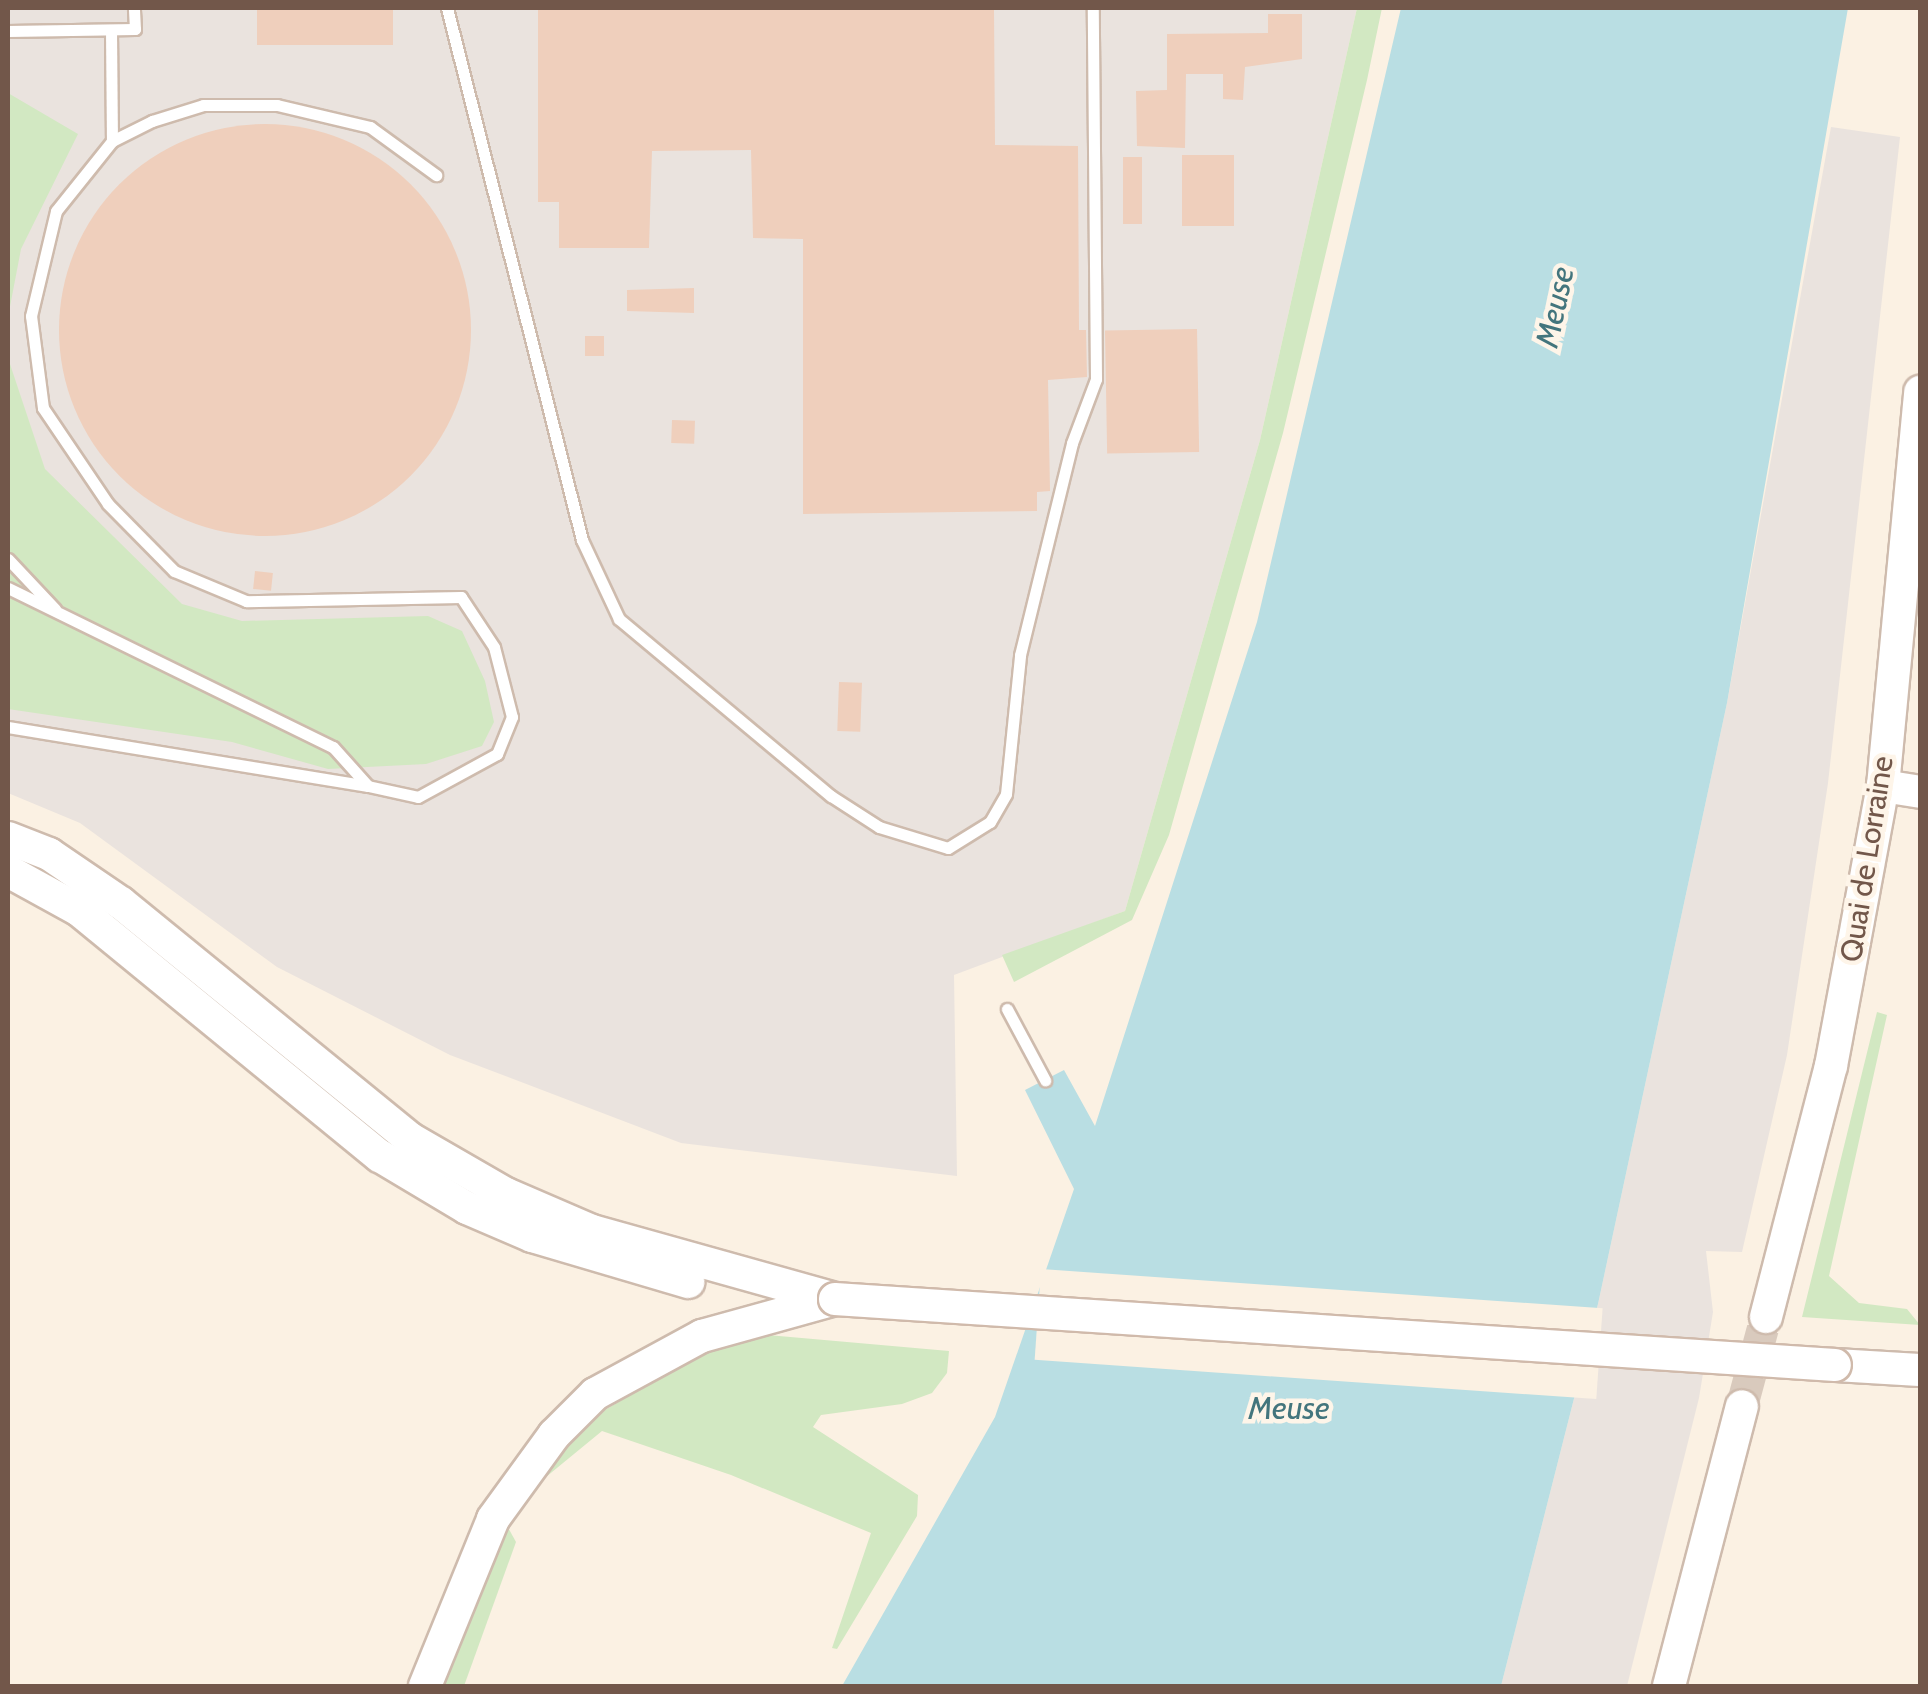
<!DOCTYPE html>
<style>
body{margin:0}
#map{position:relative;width:1928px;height:1694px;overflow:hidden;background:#fbf1e3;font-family:Cabin,sans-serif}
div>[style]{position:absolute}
.industrial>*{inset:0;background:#eae3de}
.green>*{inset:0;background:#d2e8c2}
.water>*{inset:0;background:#b9dee3}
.pier>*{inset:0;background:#fbf1e3;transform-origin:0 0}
.building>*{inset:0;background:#efcfbc;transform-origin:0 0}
.round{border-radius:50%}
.secondary-tunnel>*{height:32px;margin-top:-16px;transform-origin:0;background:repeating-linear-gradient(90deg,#d9cabd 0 32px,transparent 0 48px)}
.roads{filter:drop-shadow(2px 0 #cebbad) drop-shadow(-2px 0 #cebbad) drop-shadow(0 2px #cebbad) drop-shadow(0 -2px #cebbad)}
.service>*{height:11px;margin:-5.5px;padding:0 5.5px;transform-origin:5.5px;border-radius:5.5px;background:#fff}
.secondary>*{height:32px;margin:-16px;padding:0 16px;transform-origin:16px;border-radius:16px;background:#fff}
.bridges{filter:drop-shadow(2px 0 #d0baab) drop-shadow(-2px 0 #d0baab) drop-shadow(0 2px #d0baab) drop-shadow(0 -2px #d0baab)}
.secondary-bridge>*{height:32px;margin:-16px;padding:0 16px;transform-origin:16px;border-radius:16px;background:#fff}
span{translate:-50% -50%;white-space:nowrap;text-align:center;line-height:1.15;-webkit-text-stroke:9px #fef5e9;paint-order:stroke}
.street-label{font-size:30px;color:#72574a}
.water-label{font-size:32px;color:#43757d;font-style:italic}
.frame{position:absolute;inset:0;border:10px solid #72574a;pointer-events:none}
</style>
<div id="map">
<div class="industrial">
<i style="clip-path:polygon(8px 8px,1357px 8px,1260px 440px,1125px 911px,954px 975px,957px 1176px,681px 1143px,450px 1055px,277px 967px,80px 823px,8px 793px)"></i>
<i style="clip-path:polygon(1831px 127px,1900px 137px,1828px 783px,1787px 1055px,1742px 1252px,1706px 1251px,1713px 1312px,1699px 1398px,1627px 1686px,1501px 1686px,1598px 1304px,1727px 703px)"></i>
</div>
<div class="green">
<i style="clip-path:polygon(1357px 8px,1382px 8px,1367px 80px,1283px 433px,1169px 835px,1132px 920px,1014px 982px,1002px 955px,1125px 911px,1260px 440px)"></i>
<i style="clip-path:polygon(8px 93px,78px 134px,21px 249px,8px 317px)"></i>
<i style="clip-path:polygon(8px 358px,45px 469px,182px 604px,242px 621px,428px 616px,462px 631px,485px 681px,494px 722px,482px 746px,426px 764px,328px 769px,232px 742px,8px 709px)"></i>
<i style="clip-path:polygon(1877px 1012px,1887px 1015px,1829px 1276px,1859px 1303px,1907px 1309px,1920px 1325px,1802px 1317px)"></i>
<i style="clip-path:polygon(755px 1334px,949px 1351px,947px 1373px,932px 1393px,902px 1404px,821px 1415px,813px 1427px,918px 1495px,917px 1516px,837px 1649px,832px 1648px,871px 1533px,731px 1475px,602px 1431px,535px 1486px,551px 1458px,600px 1413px,712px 1346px)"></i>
<i style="clip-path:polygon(505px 1522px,516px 1542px,464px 1686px,442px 1686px)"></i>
</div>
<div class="water">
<i style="clip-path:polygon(1401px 8px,1848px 8px,1727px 703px,1598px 1304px,1501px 1686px,842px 1686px,995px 1417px,1074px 1189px,1025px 1090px,1064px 1070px,1095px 1126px,1257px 622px)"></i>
</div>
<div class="pier">
<i style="left:1041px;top:1269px;width:563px;height:91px;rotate:4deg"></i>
</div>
<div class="building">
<i style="left:257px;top:8px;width:136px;height:37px"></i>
<i style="clip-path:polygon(538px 8px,994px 8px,995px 145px,1078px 146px,1079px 330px,1086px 330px,1087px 377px,1048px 380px,1050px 491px,1037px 492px,1037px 511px,803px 514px,803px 239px,753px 238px,751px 150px,652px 151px,649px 248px,559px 248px,559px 202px,538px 202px)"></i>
<i style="clip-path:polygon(1268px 14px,1302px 14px,1302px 59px,1245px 67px,1243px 100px,1223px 99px,1223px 74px,1186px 74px,1185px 148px,1137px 146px,1136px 91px,1167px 90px,1167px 34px,1268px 33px)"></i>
<i class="round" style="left:59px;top:124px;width:412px;height:412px"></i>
<i style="left:1182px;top:155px;width:52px;height:71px"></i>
<i style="left:1123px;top:157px;width:19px;height:67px"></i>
<i style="clip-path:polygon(694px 288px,694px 313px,627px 311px,627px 290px)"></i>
<i style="left:1197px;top:329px;width:123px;height:92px;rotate:89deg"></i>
<i style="left:585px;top:336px;width:19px;height:20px"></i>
<i style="left:672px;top:420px;width:23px;height:23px;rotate:2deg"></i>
<i style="left:255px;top:571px;width:18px;height:18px;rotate:6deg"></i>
<i style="left:839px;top:682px;width:23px;height:49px;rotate:2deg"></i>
</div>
<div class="secondary-tunnel">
<i style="left:1742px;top:1406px;width:92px;rotate:-74.9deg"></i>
</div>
<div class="roads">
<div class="service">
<i style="left:447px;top:8px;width:549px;rotate:75.76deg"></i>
<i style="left:582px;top:540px;width:87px;rotate:64.9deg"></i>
<i style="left:619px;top:619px;width:276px;rotate:39.9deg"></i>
<i style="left:831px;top:796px;width:57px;rotate:32.9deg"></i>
<i style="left:879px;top:827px;width:72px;rotate:16.9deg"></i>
<i style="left:948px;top:848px;width:49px;rotate:-31.8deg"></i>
<i style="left:990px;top:822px;width:32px;rotate:-60deg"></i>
<i style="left:1006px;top:794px;width:140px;rotate:-84.2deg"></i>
<i style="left:1020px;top:655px;width:218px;rotate:-76.2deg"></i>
<i style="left:1072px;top:443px;width:68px;rotate:-69.4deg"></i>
<i style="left:1096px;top:379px;width:371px;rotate:-90.5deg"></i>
<i style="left:111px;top:30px;width:111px;rotate:89.5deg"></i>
<i style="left:8px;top:31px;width:127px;rotate:-0.9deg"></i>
<i style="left:135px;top:29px;width:21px;rotate:-93deg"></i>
<i style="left:8px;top:559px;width:69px;rotate:46.8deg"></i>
<i style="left:8px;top:588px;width:362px;rotate:26.1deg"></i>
<i style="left:333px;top:747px;width:52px;rotate:48.1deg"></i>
<i style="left:368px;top:786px;width:365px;rotate:-170.7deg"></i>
<i style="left:368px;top:786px;width:51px;rotate:12.4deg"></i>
<i style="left:418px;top:797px;width:90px;rotate:-28.6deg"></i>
<i style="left:497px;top:754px;width:40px;rotate:-68deg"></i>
<i style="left:512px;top:717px;width:72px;rotate:-104.4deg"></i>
<i style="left:494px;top:647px;width:60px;rotate:-123.4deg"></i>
<i style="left:461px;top:597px;width:215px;rotate:178.9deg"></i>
<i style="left:246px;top:601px;width:78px;rotate:-157.4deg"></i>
<i style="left:174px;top:571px;width:94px;rotate:-134.6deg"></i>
<i style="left:108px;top:504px;width:116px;rotate:-124.1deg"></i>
<i style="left:43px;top:408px;width:93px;rotate:-97.4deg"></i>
<i style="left:31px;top:316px;width:108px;rotate:-76.6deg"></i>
<i style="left:56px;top:211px;width:90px;rotate:-51.3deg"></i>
<i style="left:112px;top:141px;width:45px;rotate:-26.6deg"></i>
<i style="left:152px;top:121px;width:53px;rotate:-17.4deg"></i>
<i style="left:203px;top:105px;width:74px"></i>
<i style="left:277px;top:105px;width:96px;rotate:13.3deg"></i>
<i style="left:370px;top:127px;width:82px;rotate:36deg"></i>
<i style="left:1007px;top:1009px;width:81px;rotate:61.8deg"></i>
</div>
<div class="secondary">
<i style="left:1883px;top:786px;width:37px;rotate:9deg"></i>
<i style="left:8px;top:838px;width:44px;rotate:21.3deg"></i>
<i style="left:49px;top:854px;width:87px;rotate:34.2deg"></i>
<i style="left:121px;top:903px;width:372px;rotate:39.2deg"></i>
<i style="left:409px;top:1138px;width:112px;rotate:30deg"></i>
<i style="left:506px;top:1194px;width:94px;rotate:23.3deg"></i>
<i style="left:592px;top:1231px;width:252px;rotate:15.6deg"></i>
<i style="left:8px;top:871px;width:81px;rotate:28.8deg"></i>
<i style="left:79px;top:910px;width:389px;rotate:39.3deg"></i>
<i style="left:380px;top:1156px;width:101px;rotate:30.9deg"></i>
<i style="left:467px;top:1208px;width:71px;rotate:23.3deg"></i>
<i style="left:532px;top:1236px;width:163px;rotate:16.4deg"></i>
<i style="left:1766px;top:1317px;width:259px;rotate:-75.5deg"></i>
<i style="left:1831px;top:1066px;width:285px;rotate:-79.5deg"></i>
<i style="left:1883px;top:786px;width:396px;rotate:-84.6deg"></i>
<i style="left:1835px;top:1365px;width:85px;rotate:3.4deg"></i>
<i style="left:425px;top:1686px;width:180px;rotate:-67.8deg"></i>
<i style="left:493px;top:1519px;width:104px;rotate:-54deg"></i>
<i style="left:554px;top:1435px;width:58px;rotate:-45deg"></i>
<i style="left:595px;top:1394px;width:122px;rotate:-28.5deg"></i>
<i style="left:702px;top:1336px;width:138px;rotate:-15.5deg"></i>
<i style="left:1669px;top:1686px;width:289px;rotate:-75.4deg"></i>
</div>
</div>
<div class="bridges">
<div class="secondary-bridge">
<i style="left:835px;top:1299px;width:1002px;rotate:3.78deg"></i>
</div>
</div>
<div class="street-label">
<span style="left:1867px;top:859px;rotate:-81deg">Quai de Lorraine</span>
</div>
<div class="water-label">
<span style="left:1555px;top:307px;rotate:-78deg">Meuse</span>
<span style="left:1289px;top:1408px">Meuse</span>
</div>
<div class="frame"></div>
</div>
